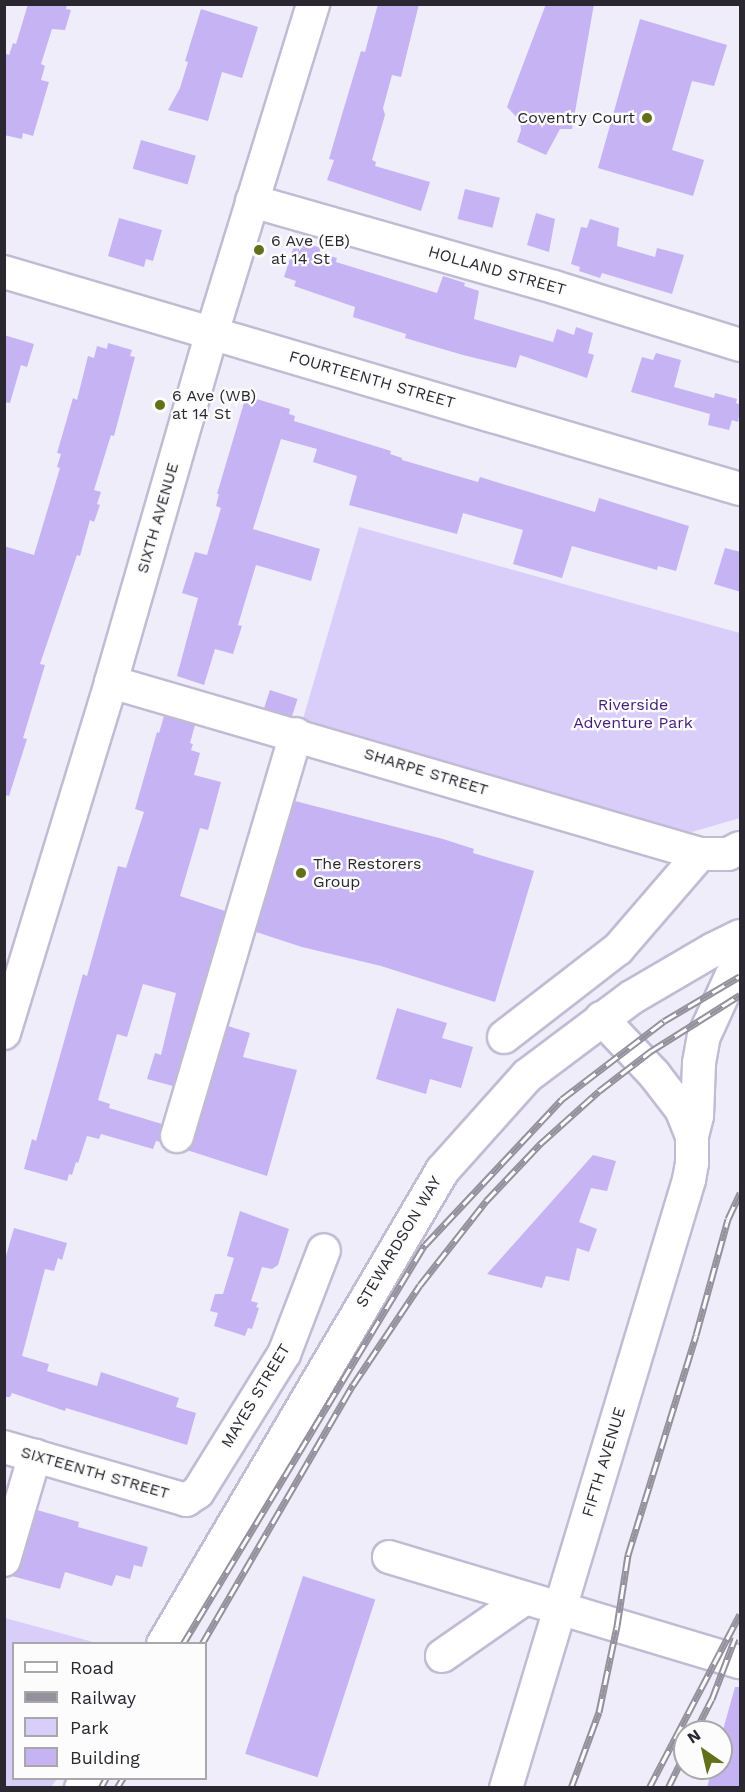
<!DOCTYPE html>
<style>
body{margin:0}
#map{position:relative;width:745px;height:1792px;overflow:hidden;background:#f0edfb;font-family:"Work Sans",sans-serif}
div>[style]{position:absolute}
.green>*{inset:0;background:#d9cefa}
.building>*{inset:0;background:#c5b3f4;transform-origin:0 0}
.roads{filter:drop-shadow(2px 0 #c1bbd3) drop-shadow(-2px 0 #c1bbd3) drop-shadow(0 2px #c1bbd3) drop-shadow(0 -2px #c1bbd3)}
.minor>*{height:32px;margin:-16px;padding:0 16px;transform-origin:16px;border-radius:16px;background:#fff}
.major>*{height:33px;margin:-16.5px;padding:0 16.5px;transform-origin:16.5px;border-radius:16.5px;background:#fff}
.rail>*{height:7px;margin-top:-3.5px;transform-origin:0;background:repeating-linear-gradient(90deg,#fcfcfc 0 14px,#94919d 0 28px);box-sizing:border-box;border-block:2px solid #94919d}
.dots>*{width:16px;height:16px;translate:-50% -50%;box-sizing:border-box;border:3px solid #fcfcfc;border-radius:50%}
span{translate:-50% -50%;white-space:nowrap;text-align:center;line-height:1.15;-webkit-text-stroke:4.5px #fcfcfc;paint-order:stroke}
.poi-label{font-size:16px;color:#2a2730}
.right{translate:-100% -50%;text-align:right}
.left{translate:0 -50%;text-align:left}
.street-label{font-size:16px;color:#2a2730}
.park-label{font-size:16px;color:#431d78}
.frame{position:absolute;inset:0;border:6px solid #2a2730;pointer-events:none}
.legend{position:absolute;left:12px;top:1642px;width:195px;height:138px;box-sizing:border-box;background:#fcfcfc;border:2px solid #a8a7aa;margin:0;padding:8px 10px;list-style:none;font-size:18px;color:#2a2730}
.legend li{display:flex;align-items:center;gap:12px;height:30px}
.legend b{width:30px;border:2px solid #a8a7aa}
.north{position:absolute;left:673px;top:1720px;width:60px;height:60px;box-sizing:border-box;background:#fcfcfc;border:2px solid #a8a7aa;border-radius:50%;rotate:326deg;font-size:16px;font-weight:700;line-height:24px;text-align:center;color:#2a2730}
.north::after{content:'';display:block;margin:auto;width:21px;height:27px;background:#636f19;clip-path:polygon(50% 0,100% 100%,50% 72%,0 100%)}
</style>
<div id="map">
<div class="green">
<i style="clip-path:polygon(359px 527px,740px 633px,740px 818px,692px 832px,614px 821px,300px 729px)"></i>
<i style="clip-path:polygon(5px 1618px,97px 1643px,14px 1644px,14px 1778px,57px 1779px,51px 1787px,5px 1787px)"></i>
</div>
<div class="building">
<i style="clip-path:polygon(28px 4px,67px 4px,66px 9px,71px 10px,65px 30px,52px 29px,41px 64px,45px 66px,41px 80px,49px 82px,33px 136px,23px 133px,22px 139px,4px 135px,4px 53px,9px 55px,13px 43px,16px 44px)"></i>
<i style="clip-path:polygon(378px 4px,419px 4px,401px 77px,392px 75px,383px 108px,385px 115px,372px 160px,376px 162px,375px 166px,430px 182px,421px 211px,327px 180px,334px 160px,329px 159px,343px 111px,361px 51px,365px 52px)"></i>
<i style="clip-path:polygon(546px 4px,594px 4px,572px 129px,560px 129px,546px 155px,517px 142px,521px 130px,520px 121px,507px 107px)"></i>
<i style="clip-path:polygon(201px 9px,258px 27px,242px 78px,222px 72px,208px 121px,168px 110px,180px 88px,188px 62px,185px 61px)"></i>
<i style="clip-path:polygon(640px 19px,727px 45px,714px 86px,692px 81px,672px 150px,704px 160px,693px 196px,598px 168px)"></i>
<i style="left:141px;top:140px;width:57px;height:30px;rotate:16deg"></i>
<i style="left:465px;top:189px;width:36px;height:31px;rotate:14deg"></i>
<i style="clip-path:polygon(536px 213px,555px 219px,549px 252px,527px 245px)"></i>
<i style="clip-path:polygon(119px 218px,162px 230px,153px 261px,146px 259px,144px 267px,108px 256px)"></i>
<i style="clip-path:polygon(590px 219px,619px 228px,617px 246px,655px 257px,657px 248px,684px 255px,672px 294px,602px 273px,600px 278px,579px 271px,580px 267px,571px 264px,581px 227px,587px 228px)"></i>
<i style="clip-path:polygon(296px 240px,321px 248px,319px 253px,337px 258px,336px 262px,437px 293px,443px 276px,465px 283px,464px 286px,479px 291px,474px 319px,553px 342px,557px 329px,574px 335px,576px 327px,593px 333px,588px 353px,594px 355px,587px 378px,520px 355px,516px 368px,463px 355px,405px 338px,406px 334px,353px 317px,355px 307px,294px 286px,296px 281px,284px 277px)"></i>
<i style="clip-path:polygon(4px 335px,34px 344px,27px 367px,21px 365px,10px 403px,4px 402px)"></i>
<i style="clip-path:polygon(108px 343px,132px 350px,130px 356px,135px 357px,114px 436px,111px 435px,94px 490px,101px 492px,97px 504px,100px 505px,94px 522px,90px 520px,80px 556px,77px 555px,40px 664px,45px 665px,23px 738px,27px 739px,9px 796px,4px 795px,4px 546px,34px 555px,60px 468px,57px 467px,61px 454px,57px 453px,73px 398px,77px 400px,88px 356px,94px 358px,97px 346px,107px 349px)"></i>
<i style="clip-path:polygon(656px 353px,681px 360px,674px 387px,714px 398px,715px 393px,737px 399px,736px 403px,741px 405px,738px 422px,732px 420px,729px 430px,708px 425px,710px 414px,631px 392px,642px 357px,653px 360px)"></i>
<i style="clip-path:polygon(246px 396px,290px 409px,289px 414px,295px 416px,294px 421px,391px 451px,390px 454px,402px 458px,402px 460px,478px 482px,480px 477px,595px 512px,599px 498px,689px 526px,676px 571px,658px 566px,657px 570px,572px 546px,562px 578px,513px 564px,523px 530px,463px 513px,457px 534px,349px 505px,357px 476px,313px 462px,317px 449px,281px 439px,253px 529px,320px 549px,311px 581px,256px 565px,238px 625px,242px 626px,233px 654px,215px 649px,204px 685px,177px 676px,198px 598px,182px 593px,195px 552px,207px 555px,221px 508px,216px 506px,219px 494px,217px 494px)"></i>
<i style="clip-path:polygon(725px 548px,741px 552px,741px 592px,714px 584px)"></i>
<i style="left:270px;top:690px;width:29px;height:19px;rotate:18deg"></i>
<i style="clip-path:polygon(164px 716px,195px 725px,190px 743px,193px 744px,191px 750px,200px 753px,194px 775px,221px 782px,208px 830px,200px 828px,180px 896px,225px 911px,173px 1086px,147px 1079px,155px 1053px,161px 1055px,176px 993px,143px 984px,127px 1037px,117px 1034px,98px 1100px,110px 1104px,109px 1108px,162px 1124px,161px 1142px,156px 1141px,153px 1149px,101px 1134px,99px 1139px,87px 1136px,78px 1163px,76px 1162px,72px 1175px,69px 1174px,67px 1181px,24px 1169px,32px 1139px,36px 1141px,83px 974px,87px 976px,118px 866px,126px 868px,144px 812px,135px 809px,157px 732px,159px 733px)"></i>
<i style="clip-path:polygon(295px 801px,443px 839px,474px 849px,473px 853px,534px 871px,495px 1002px,381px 966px,302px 947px,256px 932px)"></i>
<i style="clip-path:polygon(397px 1008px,447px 1023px,442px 1038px,473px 1047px,461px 1088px,430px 1079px,426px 1094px,376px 1079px)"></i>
<i style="clip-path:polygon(228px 1026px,250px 1033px,243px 1057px,297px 1070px,267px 1176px,187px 1150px,194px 1141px)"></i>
<i style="clip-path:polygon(593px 1155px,616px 1161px,607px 1191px,591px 1188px,579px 1222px,597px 1229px,589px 1252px,577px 1248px,569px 1281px,546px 1276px,542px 1288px,487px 1274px)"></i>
<i style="clip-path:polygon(240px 1211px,289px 1229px,278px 1265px,272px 1269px,262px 1267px,251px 1301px,258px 1303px,256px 1307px,259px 1308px,252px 1329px,248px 1328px,245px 1336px,214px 1326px,218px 1313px,210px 1311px,215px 1294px,223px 1294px,234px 1258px,227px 1256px)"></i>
<i style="clip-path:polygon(14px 1228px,67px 1243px,62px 1260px,58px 1258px,54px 1271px,45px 1269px,22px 1356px,49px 1364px,47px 1371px,97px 1386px,101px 1372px,179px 1398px,176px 1407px,196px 1413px,187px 1445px,66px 1408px,65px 1411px,12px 1393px,10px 1397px,4px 1397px,4px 1263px)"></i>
<i style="clip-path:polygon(37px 1510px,79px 1522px,78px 1527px,148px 1547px,142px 1567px,134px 1565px,130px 1579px,116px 1575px,112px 1586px,65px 1572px,60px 1589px,12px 1576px,21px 1565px)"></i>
<i style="left:303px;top:1576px;width:76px;height:187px;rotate:18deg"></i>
<i style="clip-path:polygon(735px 1687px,741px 1687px,741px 1788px,707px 1788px,712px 1768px,721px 1768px,721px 1737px)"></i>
</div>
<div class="roads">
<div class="minor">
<i style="left:252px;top:201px;width:314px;rotate:15.9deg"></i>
<i style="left:554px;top:287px;width:195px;rotate:17.3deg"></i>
<i style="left:4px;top:272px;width:767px;rotate:16.43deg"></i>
<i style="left:111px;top:682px;width:614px;rotate:16.28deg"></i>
<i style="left:700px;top:854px;width:28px"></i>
<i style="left:728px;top:854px;width:13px;rotate:-27deg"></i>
<i style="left:4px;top:1033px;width:367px;rotate:-73deg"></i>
<i style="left:111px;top:682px;width:363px;rotate:-73.9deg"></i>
<i style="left:212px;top:333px;width:344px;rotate:-72.9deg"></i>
<i style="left:504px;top:1037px;width:144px;rotate:-37.7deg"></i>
<i style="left:618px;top:949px;width:125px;rotate:-49.2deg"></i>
<i style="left:177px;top:1136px;width:419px;rotate:-73.5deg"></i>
<i style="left:692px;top:1136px;width:21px;rotate:-76deg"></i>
<i style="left:697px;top:1116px;width:53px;rotate:-87.8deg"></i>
<i style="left:699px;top:1063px;width:27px;rotate:-80deg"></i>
<i style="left:704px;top:1036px;width:87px;rotate:-65.5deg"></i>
<i style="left:4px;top:1447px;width:190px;rotate:16.2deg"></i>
<i style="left:186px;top:1500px;width:14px;rotate:-34deg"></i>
<i style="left:198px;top:1492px;width:163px;rotate:-58.1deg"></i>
<i style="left:284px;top:1354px;width:111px;rotate:-69deg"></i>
<i style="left:389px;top:1557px;width:366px;rotate:16.7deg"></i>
<i style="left:4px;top:1560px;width:109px;rotate:-73.6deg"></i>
<i style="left:442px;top:1656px;width:100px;rotate:-34.8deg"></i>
<i style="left:506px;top:1788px;width:635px;rotate:-73.25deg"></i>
<i style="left:689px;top:1180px;width:17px;rotate:-80deg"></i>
<i style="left:692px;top:1163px;width:27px;rotate:-90deg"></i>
<i style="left:692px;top:1136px;width:29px;rotate:-112deg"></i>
<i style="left:681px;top:1109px;width:44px;rotate:-127.6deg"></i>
<i style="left:654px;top:1074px;width:77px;rotate:-133.4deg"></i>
</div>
<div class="major">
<i style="left:163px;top:1644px;width:550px;rotate:-59.52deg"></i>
<i style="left:442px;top:1170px;width:127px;rotate:-48.2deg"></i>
<i style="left:527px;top:1075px;width:130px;rotate:-36.9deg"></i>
<i style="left:631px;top:997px;width:95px;rotate:-30.3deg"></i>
<i style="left:713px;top:949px;width:30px;rotate:-26deg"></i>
<i style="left:81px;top:1788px;width:11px;rotate:-63deg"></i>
</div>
</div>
<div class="rail">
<i style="left:183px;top:1644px;width:467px;rotate:-58.8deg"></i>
<i style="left:425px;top:1245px;width:200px;rotate:-46.8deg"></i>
<i style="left:562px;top:1099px;width:128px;rotate:-37.4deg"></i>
<i style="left:664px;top:1021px;width:88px;rotate:-30.6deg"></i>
<i style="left:202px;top:1644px;width:300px;rotate:-59.8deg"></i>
<i style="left:353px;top:1385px;width:120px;rotate:-56.2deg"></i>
<i style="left:420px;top:1285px;width:107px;rotate:-51.8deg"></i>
<i style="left:486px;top:1201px;width:79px;rotate:-46.5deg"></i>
<i style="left:540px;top:1144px;width:79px;rotate:-41.9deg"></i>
<i style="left:599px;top:1091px;width:66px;rotate:-37.6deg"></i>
<i style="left:651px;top:1051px;width:105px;rotate:-32.2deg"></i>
<i style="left:695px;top:1732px;width:37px;rotate:-63deg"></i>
<i style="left:712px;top:1699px;width:65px;rotate:-69.3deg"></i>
<i style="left:101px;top:1788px;width:11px;rotate:-63deg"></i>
<i style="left:117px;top:1788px;width:12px;rotate:-59deg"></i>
<i style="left:571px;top:1788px;width:81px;rotate:-69.8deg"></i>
<i style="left:599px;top:1712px;width:88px;rotate:-78.2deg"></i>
<i style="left:617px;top:1626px;width:72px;rotate:-81.2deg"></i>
<i style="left:628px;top:1555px;width:230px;rotate:-72.8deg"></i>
<i style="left:696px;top:1335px;width:120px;rotate:-74.6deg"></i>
<i style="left:728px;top:1219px;width:29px;rotate:-65deg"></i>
<i style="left:649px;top:1788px;width:196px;rotate:-62.4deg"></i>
<i style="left:668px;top:1788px;width:39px;rotate:-64deg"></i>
</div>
<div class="dots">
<i style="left:647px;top:118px;background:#636f19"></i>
<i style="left:259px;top:250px;background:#636f19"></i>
<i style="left:160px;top:405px;background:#636f19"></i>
<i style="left:301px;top:873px;background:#636f19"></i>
</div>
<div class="poi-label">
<span class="right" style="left:635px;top:118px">Coventry Court</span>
<span class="left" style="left:271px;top:250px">6 Ave (EB)<br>at 14 St</span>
<span class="left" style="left:172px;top:405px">6 Ave (WB)<br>at 14 St</span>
<span class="left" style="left:313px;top:873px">The Restorers<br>Group</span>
</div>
<div class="street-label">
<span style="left:497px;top:271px;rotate:16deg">HOLLAND STREET</span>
<span style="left:372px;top:380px;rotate:16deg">FOURTEENTH STREET</span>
<span style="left:158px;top:518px;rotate:-74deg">SIXTH AVENUE</span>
<span style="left:426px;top:772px;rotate:17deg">SHARPE STREET</span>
<span style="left:399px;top:1242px;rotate:-59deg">STEWARDSON WAY</span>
<span style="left:256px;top:1396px;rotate:-59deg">MAYES STREET</span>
<span style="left:604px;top:1462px;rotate:-73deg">FIFTH AVENUE</span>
<span style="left:95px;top:1473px;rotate:16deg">SIXTEENTH STREET</span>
</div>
<div class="park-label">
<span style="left:633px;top:714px">Riverside<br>Adventure Park</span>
</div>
<div class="frame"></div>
<ul class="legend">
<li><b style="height:8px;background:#fff"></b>Road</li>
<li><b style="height:8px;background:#94919d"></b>Railway</li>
<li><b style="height:16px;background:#d9cefa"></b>Park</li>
<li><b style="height:16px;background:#c5b3f4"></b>Building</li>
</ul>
<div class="north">N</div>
</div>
